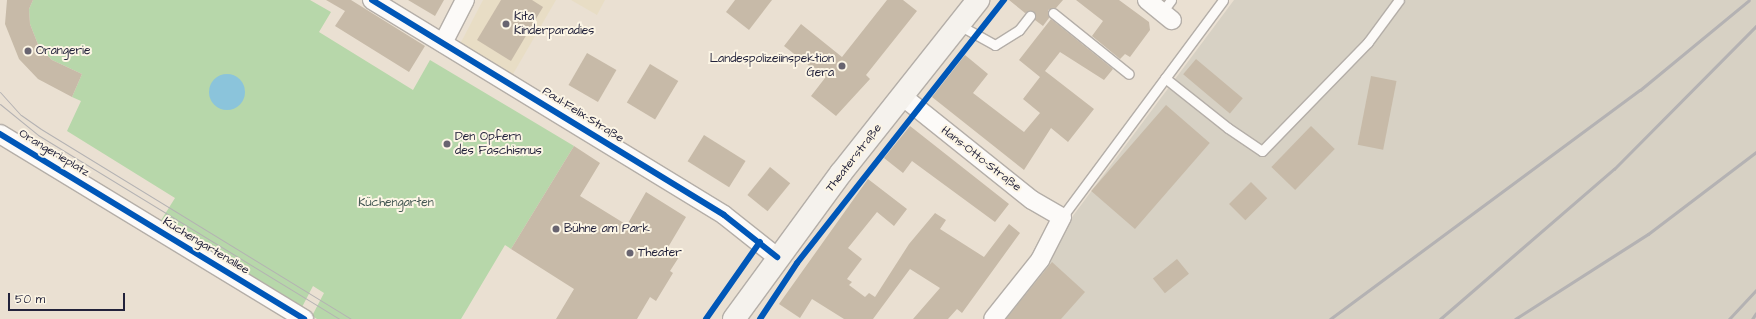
<!DOCTYPE html>
<meta charset="utf-8">
<style>
body{margin:0}
#map{position:relative;width:1756px;height:319px;overflow:hidden;background:#eae0d2;font-family:"Architects Daughter",sans-serif}
div>[style]{position:absolute}
.built>*{inset:0;background:#e8ddc5}
.industrial>*{inset:0;background:#d7d1c4}
.green>*{inset:0;background:#b7d7aa}
.water>*{inset:0;background:#8bc4db}
.round{border-radius:50%}
.building>*{inset:0;background:#c7baa8;transform-origin:0 0}
.roads{filter:drop-shadow(1px 0 #b4aea8) drop-shadow(-1px 0 #b4aea8) drop-shadow(0 1px #b4aea8) drop-shadow(0 -1px #b4aea8)}
.service>*{height:9px;margin:-4.5px;padding:0 4.5px;transform-origin:4.5px;border-radius:4.5px;background:#fcfaf8}
.minor>*{height:18px;margin:-9px;padding:0 9px;transform-origin:9px;border-radius:9px;background:#fcfaf8}
.secondary>*{height:22px;margin:-11px;padding:0 11px;transform-origin:11px;border-radius:11px;background:#f5f2ed}
.tram>*{height:1px;margin:-0.5px;padding:0 0.5px;transform-origin:0.5px;border-radius:0.5px;background:#b4b2b3}
.rail>*{height:3px;margin:-1.5px;padding:0 1.5px;transform-origin:1.5px;border-radius:1.5px;background:#b4b2b3}
.cycleway>*{height:6px;margin:-3px;padding:0 3px;transform-origin:3px;border-radius:3px;background:#0057b8}
.dots>*{width:11px;height:11px;translate:-50% -50%;box-sizing:border-box;border:2px solid #fcf5e5;border-radius:50%}
span{translate:-50% -50%;white-space:nowrap;text-align:center;line-height:1.15;-webkit-text-stroke:4px #fcf5e5;paint-order:stroke}
.poi-label{font-size:12px;color:#22223b}
.left{translate:0 -50%;text-align:left}
.right{translate:-100% -50%;text-align:right}
.street-label{font-size:12px;color:#22223b}
.park-label{font-size:12px;color:#425652}
.scale{position:absolute;left:8px;top:293px;width:117px;height:18px;box-sizing:border-box;border:2px solid #22223b;border-top:0;padding-left:5px;font-size:12px;line-height:14px;white-space:nowrap;color:#22223b;-webkit-text-stroke:3px #fcf5e5;paint-order:stroke}
</style>
<div id="map">
<div class="built">
<i style="clip-path:polygon(483px 0,556px 0,509px 81px,458px 48px)"></i>
<i style="clip-path:polygon(571px 0,605px 0,597px 15px)"></i>
</div>
<div class="industrial">
<i style="clip-path:polygon(1234px 0,1756px 0,1756px 319px,996px 319px)"></i>
</div>
<div class="green">
<i style="clip-path:polygon(33px 0,310px 0,331px 12px,319px 32px,413px 90px,430px 60px,574px 146px,511px 249px,505px 245px,461px 319px,317px 319px,312px 316px,324px 293px,313px 286px,301px 309px,160px 222px,175px 198px,67px 131px,81px 101px,72px 97px,82px 74px,52px 60px,39px 47px,30px 24px,29px 9px)"></i>
</div>
<div class="water">
<i class="round" style="left:209px;top:74px;width:36px;height:36px"></i>
</div>
<div class="building">
<i style="clip-path:polygon(7px 0,33px 0,29px 9px,30px 24px,39px 47px,52px 60px,82px 74px,72px 97px,38px 79px,19px 59px,5px 24px)"></i>
<i style="clip-path:polygon(326px 0,351px 0,425px 46px,409px 72px,335px 26px,345px 11px)"></i>
<i style="clip-path:polygon(408px 0,444px 0,435px 16px)"></i>
<i style="clip-path:polygon(501px 0,532px 0,543px 7px,511px 61px,477px 40px)"></i>
<i style="clip-path:polygon(735px 0,772px 0,749px 30px,726px 12px)"></i>
<i style="clip-path:polygon(887px 0,903px 0,917px 11px,866px 75px,870px 79px,836px 116px,811px 96px,825px 78px,784px 46px,801px 24px,842px 57px)"></i>
<i style="clip-path:polygon(1009px 0,1063px 0,1056px 8px,1048px 10px,1049px 18px,1043px 26px,1035px 20px,1033px 11px,1025px 13px)"></i>
<i style="clip-path:polygon(1076px 0,1119px 0,1149px 22px,1150px 30px,1130px 57px,1125px 54px,1120px 59px,1092px 36px,1103px 21px)"></i>
<i style="clip-path:polygon(1051px 19px,1113px 69px,1104px 80px,1060px 52px,1045px 71px,1094px 109px,1068px 142px,1051px 128px,1024px 170px,932px 97px,965px 55px,988px 74px,973px 93px,1024px 132px,1040px 113px,1023px 99px,1040px 77px,1019px 60px)"></i>
<i style="left:587px;top:53px;width:34px;height:37px;rotate:30deg"></i>
<i style="left:1196px;top:59px;width:61px;height:20px;rotate:40deg"></i>
<i style="left:650px;top:64px;width:33px;height:45px;rotate:31deg"></i>
<i style="left:1371px;top:76px;width:26px;height:70px;rotate:11deg"></i>
<i style="left:1166px;top:105px;width:58px;height:114px;rotate:41deg"></i>
<i style="clip-path:polygon(910px 126px,1009px 204px,995px 222px,912px 161px,903px 173px,884px 158px)"></i>
<i style="left:1311px;top:126px;width:33px;height:57px;rotate:44deg"></i>
<i style="left:704px;top:135px;width:49px;height:31px;rotate:32deg"></i>
<i style="clip-path:polygon(574px 146px,600px 163px,580px 196px,627px 225px,646px 192px,686px 217px,667px 249px,679px 257px,670px 271px,673px 273px,656px 301px,650px 297px,637px 319px,556px 319px,574px 289px,511px 249px)"></i>
<i style="left:770px;top:167px;width:26px;height:36px;rotate:39deg"></i>
<i style="clip-path:polygon(868px 179px,907px 209px,894px 226px,877px 212px,848px 248px,862px 259px,847px 279px,852px 282px,849px 285px,865px 297px,869px 293px,875px 297px,909px 244px,935px 213px,946px 220px,940px 229px,984px 257px,1009px 224px,1020px 233px,962px 313px,957px 309px,948px 319px,913px 319px,940px 288px,910px 269px,873px 319px,844px 319px,812px 299px,800px 318px,779px 304px)"></i>
<i style="left:1251px;top:182px;width:23px;height:31px;rotate:45deg"></i>
<i style="left:1177px;top:259px;width:19px;height:31px;rotate:51deg"></i>
<i style="clip-path:polygon(1052px 262px,1085px 292px,1061px 319px,1006px 319px)"></i>
</div>
<div class="roads">
<div class="service">
<i style="left:1162px;top:12px;width:15px;rotate:-53deg"></i>
<i style="left:1053px;top:13px;width:97px;rotate:38.8deg"></i>
<i style="left:959px;top:25px;width:41px;rotate:29.1deg"></i>
<i style="left:995px;top:45px;width:28px;rotate:-32deg"></i>
<i style="left:1019px;top:30px;width:18px;rotate:-52deg"></i>
<i style="left:1165px;top:78px;width:80px;rotate:38.4deg"></i>
<i style="left:1228px;top:128px;width:41px;rotate:34.1deg"></i>
<i style="left:1262px;top:151px;width:152px;rotate:-45.8deg"></i>
<i style="left:1368px;top:42px;width:52px;rotate:-53.6deg"></i>
<i style="left:1062px;top:217px;width:270px;rotate:-53.4deg"></i>
</div>
<div class="minor">
<i style="left:372px;top:0;width:412px;rotate:31.4deg"></i>
<i style="left:724px;top:215px;width:68px;rotate:38.4deg"></i>
<i style="left:1147px;top:0;width:32px;rotate:39deg"></i>
<i style="left:443px;top:43px;width:48px;rotate:-62.9deg"></i>
<i style="left:902px;top:96px;width:166px;rotate:38.7deg"></i>
<i style="left:1032px;top:200px;width:34px;rotate:30deg"></i>
<i style="left:1062px;top:217px;width:48px;rotate:117.1deg"></i>
<i style="left:1040px;top:260px;width:75px;rotate:128.5deg"></i>
<i style="left:0;top:134px;width:356px;rotate:31.3deg"></i>
</div>
<div class="secondary">
<i style="left:734px;top:319px;width:181px;rotate:-53.8deg"></i>
<i style="left:841px;top:173px;width:221px;rotate:-51.6deg"></i>
</div>
</div>
<div class="tram">
<i style="left:0;top:92px;width:31px;rotate:48deg"></i>
<i style="left:21px;top:115px;width:24px;rotate:35deg"></i>
<i style="left:41px;top:129px;width:364px;rotate:31.5deg"></i>
<i style="left:0;top:104px;width:49px;rotate:39.2deg"></i>
<i style="left:38px;top:135px;width:353px;rotate:31.4deg"></i>
</div>
<div class="rail">
<i style="left:1330px;top:319px;width:385px;rotate:-36.5deg"></i>
<i style="left:1640px;top:90px;width:141px;rotate:-39.5deg"></i>
<i style="left:1440px;top:319px;width:230px;rotate:-40.8deg"></i>
<i style="left:1614px;top:169px;width:202px;rotate:-45.2deg"></i>
<i style="left:1515px;top:319px;width:158px;rotate:-32.6deg"></i>
<i style="left:1648px;top:234px;width:136px;rotate:-37.2deg"></i>
<i style="left:1729px;top:319px;width:40px;rotate:-47deg"></i>
<i style="left:1752px;top:319px;width:7px;rotate:-56deg"></i>
</div>
<div class="cycleway">
<i style="left:372px;top:0;width:412px;rotate:31.4deg"></i>
<i style="left:724px;top:215px;width:68px;rotate:38.4deg"></i>
<i style="left:0;top:134px;width:356px;rotate:31.3deg"></i>
<i style="left:706px;top:319px;width:94px;rotate:-55deg"></i>
<i style="left:760px;top:319px;width:67px;rotate:-56.5deg"></i>
<i style="left:797px;top:263px;width:335px;rotate:-51.8deg"></i>
</div>
<div class="dots">
<i style="left:506px;top:24px;background:#686470"></i>
<i style="left:28px;top:51px;background:#686470"></i>
<i style="left:842px;top:66px;background:#686470"></i>
<i style="left:447px;top:144px;background:#686470"></i>
<i style="left:556px;top:229px;background:#686470"></i>
<i style="left:630px;top:253px;background:#686470"></i>
</div>
<div class="poi-label">
<span class="left" style="left:514px;top:24px">Kita<br>Kinderparadies</span>
<span class="left" style="left:36px;top:51px">Orangerie</span>
<span class="right" style="left:834px;top:66px">Landespolizeiinspektion<br>Gera</span>
<span class="left" style="left:455px;top:144px">Den Opfern<br>des Faschismus</span>
<span class="left" style="left:564px;top:229px">Bühne am Park</span>
<span class="left" style="left:638px;top:253px">Theater</span>
</div>
<div class="street-label">
<span style="left:583px;top:115px;rotate:32deg">Paul-Felix-Straße</span>
<span style="left:54px;top:153px;rotate:31deg">Orangerieplatz</span>
<span style="left:854px;top:158px;rotate:-52deg">Theaterstraße</span>
<span style="left:981px;top:159px;rotate:38deg">Hans-Otto-Straße</span>
<span style="left:206px;top:246px;rotate:31deg">Küchengartenallee</span>
</div>
<div class="park-label">
<span style="left:396px;top:203px">Küchengarten</span>
</div>
<div class="scale">50 m</div>
</div>
